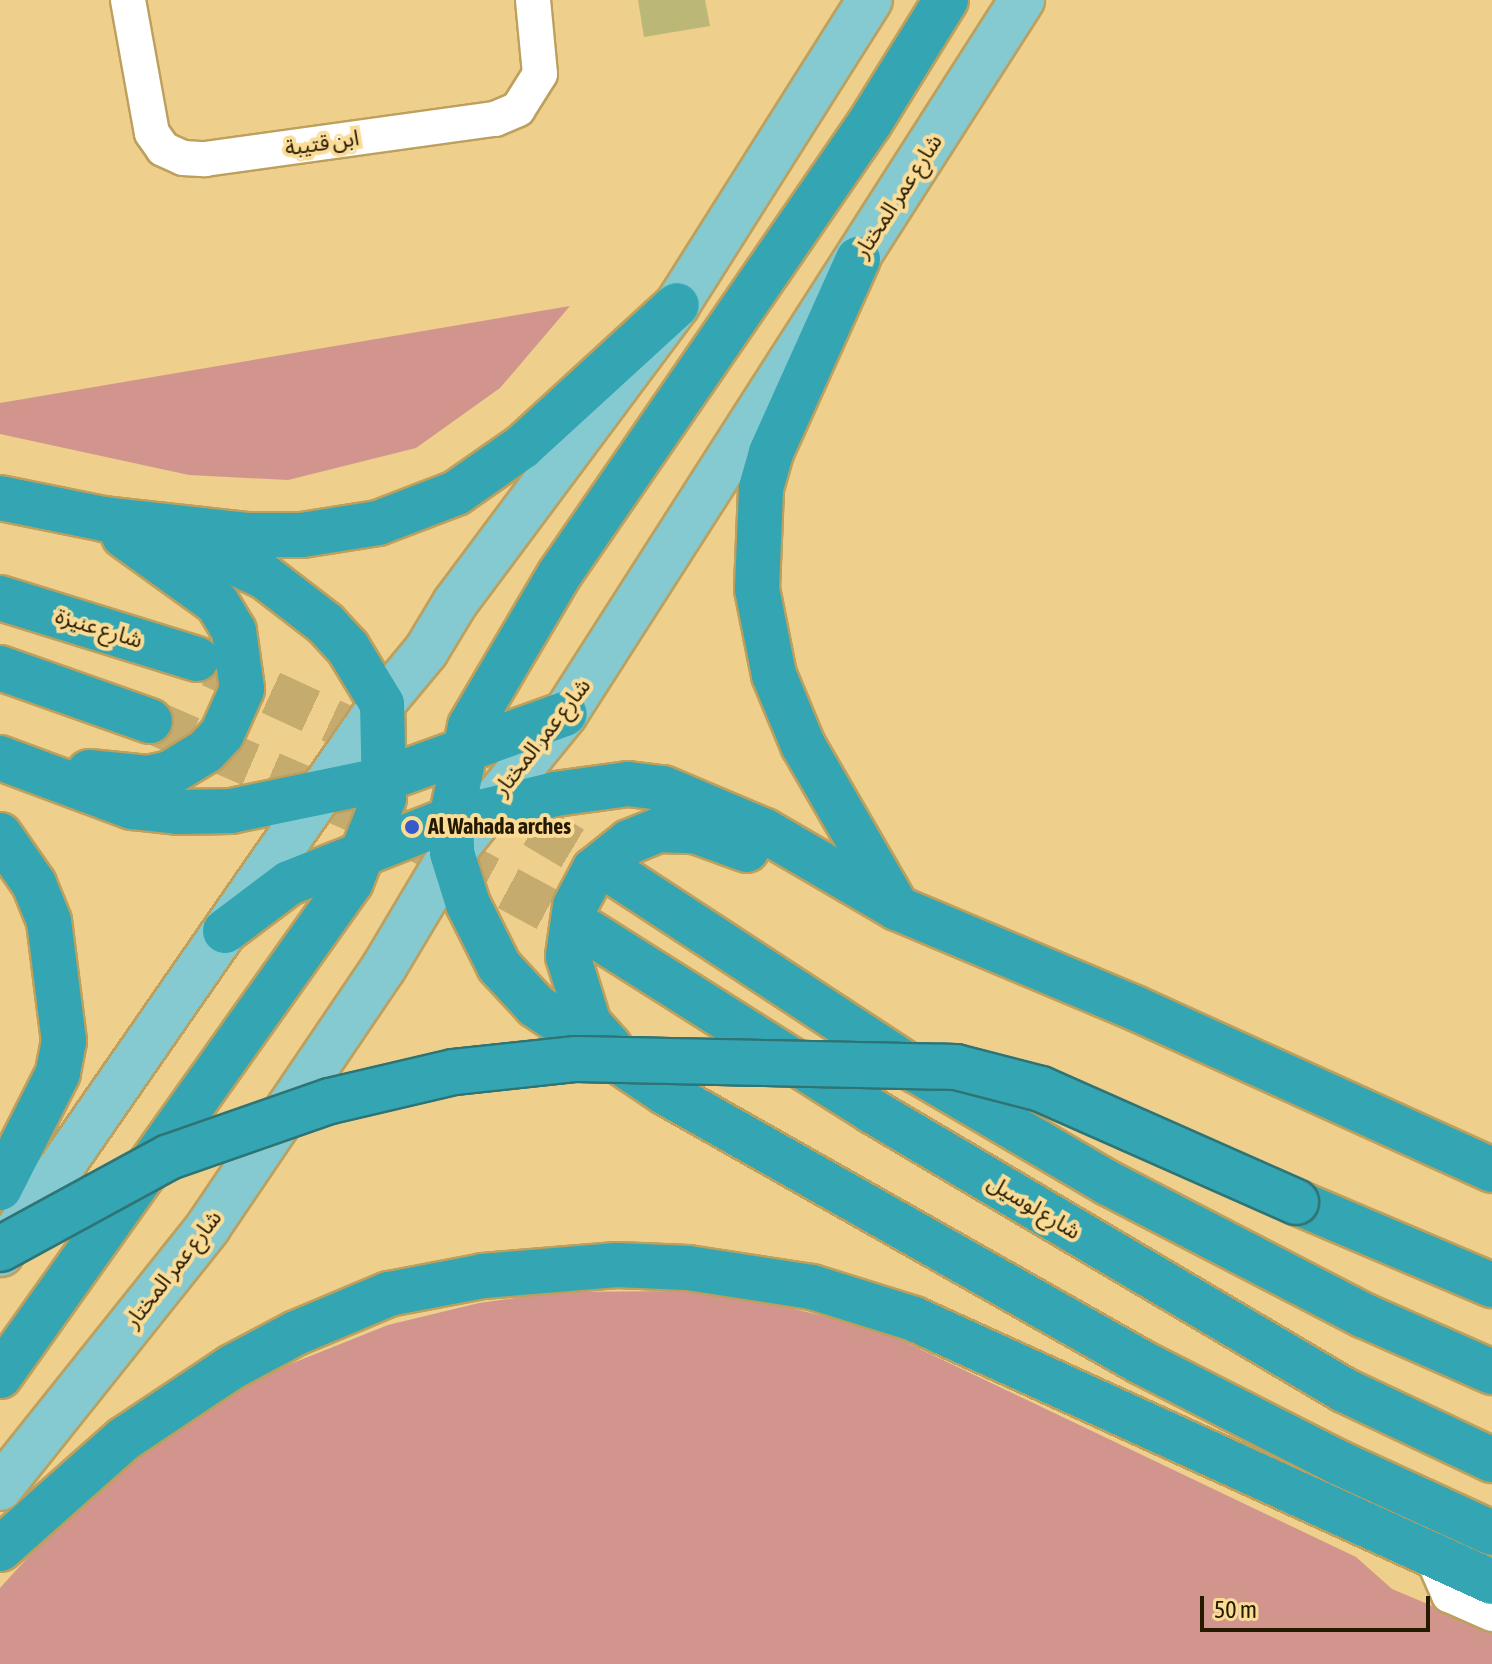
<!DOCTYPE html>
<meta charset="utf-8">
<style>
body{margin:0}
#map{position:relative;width:1492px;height:1664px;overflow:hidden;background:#eecf8b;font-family:"Asap Condensed","Noto Sans Arabic",sans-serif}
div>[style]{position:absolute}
.green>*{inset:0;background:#d1958e}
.building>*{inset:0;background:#bbb877}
.highway-tunnel>*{height:44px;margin-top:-22px;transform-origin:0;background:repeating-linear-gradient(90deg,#c6ab6f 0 44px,transparent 0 66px)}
.roads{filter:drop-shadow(2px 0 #bda05d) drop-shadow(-2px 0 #bda05d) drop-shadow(0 2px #bda05d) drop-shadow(0 -2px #bda05d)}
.minor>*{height:34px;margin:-17px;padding:0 17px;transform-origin:17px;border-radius:17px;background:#fff}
.major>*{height:44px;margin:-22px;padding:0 22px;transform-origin:22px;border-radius:22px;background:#85c9d1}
.highway>*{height:44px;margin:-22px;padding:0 22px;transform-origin:22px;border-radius:22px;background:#34a5b2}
.bridges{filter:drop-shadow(2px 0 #2f7474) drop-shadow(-2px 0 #2f7474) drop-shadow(0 2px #2f7474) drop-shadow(0 -2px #2f7474)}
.highway-bridge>*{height:44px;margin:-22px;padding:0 22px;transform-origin:22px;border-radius:22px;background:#34a5b2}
.dots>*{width:22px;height:22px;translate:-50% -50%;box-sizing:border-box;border:4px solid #fbdc97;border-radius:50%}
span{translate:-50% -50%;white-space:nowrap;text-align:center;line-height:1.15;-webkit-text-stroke:8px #fbdc97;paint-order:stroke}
.street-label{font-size:22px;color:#251900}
.poi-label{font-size:22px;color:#251900;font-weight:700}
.left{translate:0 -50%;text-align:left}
.scale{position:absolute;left:1200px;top:1596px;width:230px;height:36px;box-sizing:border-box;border:4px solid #251900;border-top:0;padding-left:10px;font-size:24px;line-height:28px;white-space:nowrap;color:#251900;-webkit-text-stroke:6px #fbdc97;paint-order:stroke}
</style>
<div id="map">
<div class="green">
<i style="clip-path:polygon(570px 306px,500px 388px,416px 448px,288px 480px,189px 475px,0 434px,0 403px)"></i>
<i style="clip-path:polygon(679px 1291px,754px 1299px,880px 1330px,1356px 1557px,1392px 1589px,1492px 1631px,1492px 1664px,0 1664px,0 1588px,50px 1533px,127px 1464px,199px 1410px,253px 1379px,388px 1325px,479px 1303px,557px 1292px)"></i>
</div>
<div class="building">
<i style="clip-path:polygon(638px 0,705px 0,710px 26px,644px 37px)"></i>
</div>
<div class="highway-tunnel">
<i style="left:211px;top:665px;width:203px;rotate:24.8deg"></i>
<i style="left:150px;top:721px;width:264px;rotate:23.5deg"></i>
<i style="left:392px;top:826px;width:224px;rotate:28.3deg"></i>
<i style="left:478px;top:792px;width:162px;rotate:30.8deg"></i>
</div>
<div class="roads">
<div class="minor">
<i style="left:128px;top:0;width:135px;rotate:79.8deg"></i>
<i style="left:152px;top:133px;width:19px;rotate:55deg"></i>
<i style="left:163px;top:149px;width:22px;rotate:24deg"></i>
<i style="left:183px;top:158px;width:22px;rotate:3deg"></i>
<i style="left:205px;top:159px;width:293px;rotate:-7.9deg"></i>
<i style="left:495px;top:119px;width:25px;rotate:-23deg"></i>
<i style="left:518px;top:109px;width:41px;rotate:-57.8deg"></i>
<i style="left:540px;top:74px;width:74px;rotate:-95.4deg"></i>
<i style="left:1432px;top:1556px;width:43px;rotate:66.4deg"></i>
<i style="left:1449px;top:1595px;width:47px;rotate:23.8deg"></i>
</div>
<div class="major">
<i style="left:1px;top:1254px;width:669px;rotate:-55.29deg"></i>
<i style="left:382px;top:704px;width:69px;rotate:-50.3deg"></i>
<i style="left:426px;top:651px;width:56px;rotate:-58.9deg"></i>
<i style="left:455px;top:603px;width:372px;rotate:-53.3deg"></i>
<i style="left:677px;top:305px;width:361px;rotate:-57.7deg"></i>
<i style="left:0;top:1488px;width:334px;rotate:-51.4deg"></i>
<i style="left:208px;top:1227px;width:314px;rotate:-55.9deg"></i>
<i style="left:384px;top:967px;width:133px;rotate:-59.2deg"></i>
<i style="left:452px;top:853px;width:179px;rotate:-50.9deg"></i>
<i style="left:565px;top:714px;width:848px;rotate:-57.38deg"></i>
</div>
<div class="highway">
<i style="left:946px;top:0;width:146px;rotate:121.8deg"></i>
<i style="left:869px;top:124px;width:547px;rotate:124.5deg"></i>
<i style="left:559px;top:575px;width:175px;rotate:120.5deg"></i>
<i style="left:470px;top:726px;width:95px;rotate:101.5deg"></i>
<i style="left:451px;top:819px;width:34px;rotate:88deg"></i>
<i style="left:452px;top:853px;width:53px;rotate:72.6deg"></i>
<i style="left:468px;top:904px;width:69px;rotate:63.4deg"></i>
<i style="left:499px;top:966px;width:54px;rotate:47.2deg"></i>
<i style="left:536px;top:1006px;width:156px;rotate:33.8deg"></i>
<i style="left:666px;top:1093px;width:546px;rotate:29.52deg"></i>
<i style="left:1141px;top:1362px;width:220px;rotate:27deg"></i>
<i style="left:1337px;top:1462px;width:170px;rotate:24.6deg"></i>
<i style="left:858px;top:259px;width:213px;rotate:114.2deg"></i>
<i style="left:771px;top:453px;width:37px;rotate:106deg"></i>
<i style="left:761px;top:489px;width:100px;rotate:92.3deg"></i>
<i style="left:757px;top:589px;width:88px;rotate:78.8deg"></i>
<i style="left:774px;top:675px;width:76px;rotate:67.5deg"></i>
<i style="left:803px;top:745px;width:188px;rotate:60deg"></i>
<i style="left:0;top:498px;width:106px;rotate:11.4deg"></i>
<i style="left:104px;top:519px;width:143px;rotate:6.4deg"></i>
<i style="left:246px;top:535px;width:56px"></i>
<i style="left:302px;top:535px;width:77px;rotate:-9deg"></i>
<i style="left:378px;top:523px;width:84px;rotate:-21deg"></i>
<i style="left:456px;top:493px;width:80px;rotate:-34.9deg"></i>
<i style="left:522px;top:447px;width:210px;rotate:-42.5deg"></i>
<i style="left:0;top:598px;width:206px;rotate:17.2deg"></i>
<i style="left:0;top:668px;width:159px;rotate:19.5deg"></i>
<i style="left:0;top:758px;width:141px;rotate:20.4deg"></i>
<i style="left:132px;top:807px;width:46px;rotate:6.2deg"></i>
<i style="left:178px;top:812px;width:53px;rotate:-1.1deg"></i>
<i style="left:231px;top:811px;width:157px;rotate:-11.7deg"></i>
<i style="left:385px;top:779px;width:191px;rotate:-19.9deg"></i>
<i style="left:89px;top:772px;width:59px;rotate:5.8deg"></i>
<i style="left:148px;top:778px;width:23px;rotate:-13deg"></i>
<i style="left:170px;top:773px;width:42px;rotate:-31.4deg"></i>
<i style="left:206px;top:751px;width:23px;rotate:-47deg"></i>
<i style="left:222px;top:734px;width:49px;rotate:-66deg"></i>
<i style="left:242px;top:689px;width:59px;rotate:-97.9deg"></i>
<i style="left:234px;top:631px;width:33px;rotate:-121deg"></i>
<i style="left:217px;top:603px;width:115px;rotate:-144.2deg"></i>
<i style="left:0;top:835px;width:60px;rotate:55.2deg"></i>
<i style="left:34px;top:884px;width:40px;rotate:68deg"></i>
<i style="left:49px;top:921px;width:121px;rotate:82.9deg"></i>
<i style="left:64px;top:1041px;width:33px;rotate:101deg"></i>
<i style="left:58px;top:1073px;width:129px;rotate:116.8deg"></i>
<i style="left:617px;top:875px;width:358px;rotate:33.2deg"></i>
<i style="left:917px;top:1071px;width:221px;rotate:30.4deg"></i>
<i style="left:1108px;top:1183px;width:289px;rotate:27.4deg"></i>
<i style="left:1365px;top:1316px;width:139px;rotate:23.8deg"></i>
<i style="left:225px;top:931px;width:80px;rotate:-36.9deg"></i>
<i style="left:289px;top:883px;width:174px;rotate:-21.6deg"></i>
<i style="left:451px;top:819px;width:107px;rotate:-13.5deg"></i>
<i style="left:555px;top:794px;width:74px;rotate:-7.8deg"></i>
<i style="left:628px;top:784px;width:35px;rotate:7deg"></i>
<i style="left:663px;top:788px;width:111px;rotate:22.9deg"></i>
<i style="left:765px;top:831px;width:153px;rotate:30.3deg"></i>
<i style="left:897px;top:908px;width:258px;rotate:22.8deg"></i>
<i style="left:1135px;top:1008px;width:392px;rotate:24.4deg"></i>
<i style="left:589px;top:932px;width:335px;rotate:32.3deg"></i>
<i style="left:872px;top:1111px;width:548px;rotate:30.59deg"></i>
<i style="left:1344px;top:1390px;width:164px;rotate:25.3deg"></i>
<i style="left:610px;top:1047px;width:31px;rotate:-132deg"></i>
<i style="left:589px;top:1024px;width:71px;rotate:-107.2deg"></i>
<i style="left:568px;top:956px;width:50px;rotate:-82deg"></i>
<i style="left:575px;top:906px;width:41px;rotate:-62.2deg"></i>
<i style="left:594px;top:870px;width:45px;rotate:-38.7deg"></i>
<i style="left:629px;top:842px;width:31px;rotate:-22deg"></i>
<i style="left:658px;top:830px;width:37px;rotate:2deg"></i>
<i style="left:695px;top:831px;width:55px;rotate:20.1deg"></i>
<i style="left:1296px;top:1202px;width:213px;rotate:23deg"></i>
<i style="left:0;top:1376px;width:606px;rotate:-54.61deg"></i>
<i style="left:351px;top:882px;width:90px;rotate:-68.6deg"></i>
<i style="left:384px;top:798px;width:94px;rotate:-91.2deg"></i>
<i style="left:382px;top:704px;width:66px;rotate:-121.3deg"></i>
<i style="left:348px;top:648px;width:33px;rotate:-133deg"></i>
<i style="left:326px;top:624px;width:77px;rotate:-142.4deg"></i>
<i style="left:265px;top:577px;width:54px;rotate:-154.9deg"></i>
<i style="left:216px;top:554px;width:117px;rotate:-162.6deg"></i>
<i style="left:0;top:1549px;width:166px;rotate:-41.6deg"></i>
<i style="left:124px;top:1439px;width:130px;rotate:-33.7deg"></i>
<i style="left:232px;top:1367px;width:72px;rotate:-28deg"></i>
<i style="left:296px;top:1333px;width:101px;rotate:-22.8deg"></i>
<i style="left:389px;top:1294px;width:96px;rotate:-10.8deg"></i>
<i style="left:483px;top:1276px;width:134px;rotate:-4.7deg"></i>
<i style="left:617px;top:1265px;width:71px;rotate:2.4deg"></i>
<i style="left:688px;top:1268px;width:125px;rotate:8.7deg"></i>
<i style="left:812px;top:1287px;width:107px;rotate:17.4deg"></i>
<i style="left:914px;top:1319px;width:635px;rotate:24.47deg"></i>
</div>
</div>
<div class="bridges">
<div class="highway-bridge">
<i style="left:0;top:1249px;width:192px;rotate:-28.6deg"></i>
<i style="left:169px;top:1157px;width:170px;rotate:-19.2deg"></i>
<i style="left:330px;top:1101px;width:127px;rotate:-13.2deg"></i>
<i style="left:454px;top:1072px;width:123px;rotate:-6.1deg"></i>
<i style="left:576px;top:1059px;width:380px;rotate:1.2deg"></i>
<i style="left:956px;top:1067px;width:88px;rotate:14.5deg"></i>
<i style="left:1041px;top:1089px;width:279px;rotate:23.9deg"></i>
</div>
</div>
<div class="dots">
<i style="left:412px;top:827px;background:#365aca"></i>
</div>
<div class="street-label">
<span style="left:322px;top:143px;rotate:-8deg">ابن قتيبة</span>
<span style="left:898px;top:196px;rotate:-57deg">شارع عمر المختار</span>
<span style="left:99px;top:628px;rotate:17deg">شارع عنيزة</span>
<span style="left:542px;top:737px;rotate:-52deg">شارع عمر المختار</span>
<span style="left:1034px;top:1207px;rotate:31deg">شارع لوسيل</span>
<span style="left:173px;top:1269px;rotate:-52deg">شارع عمر المختار</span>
</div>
<div class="poi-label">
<span class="left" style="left:428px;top:827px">Al Wahada arches</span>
</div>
<div class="scale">50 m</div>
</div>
